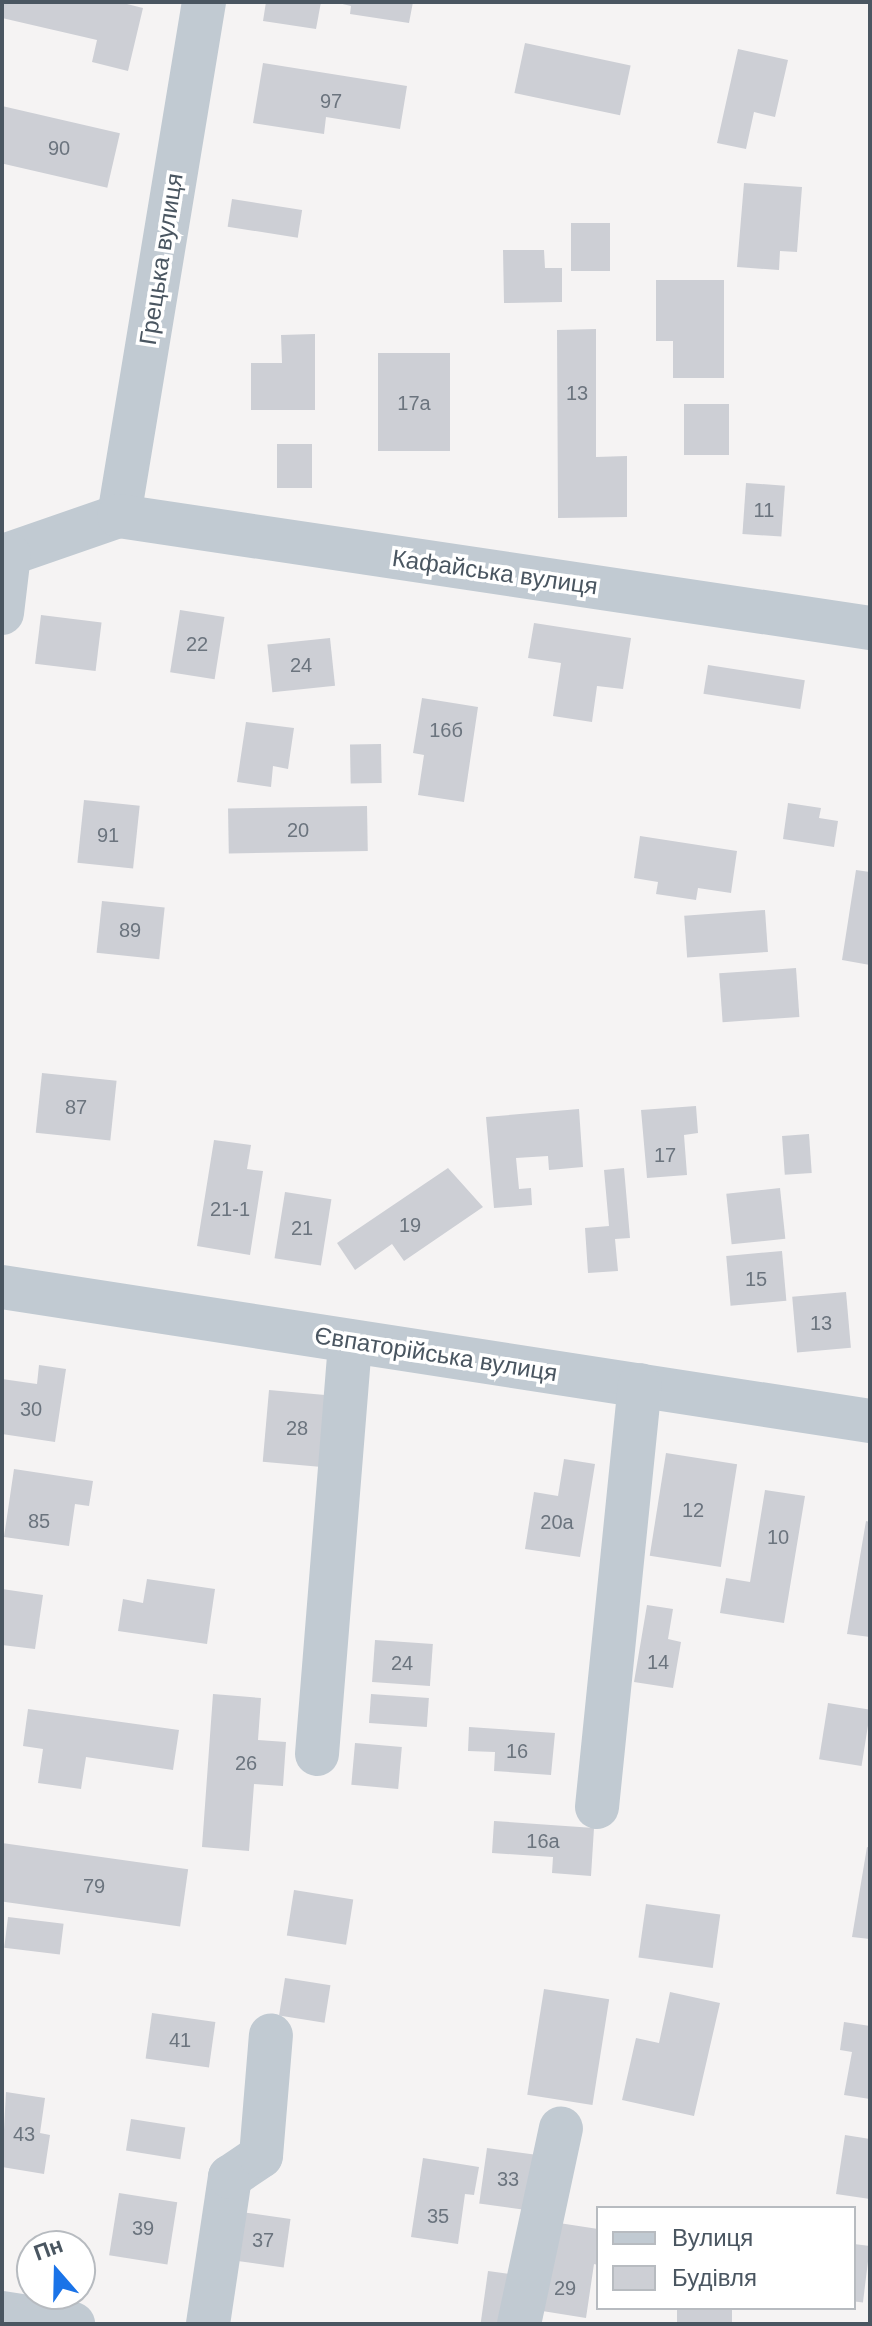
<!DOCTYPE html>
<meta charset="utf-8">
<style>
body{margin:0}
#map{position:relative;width:872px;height:2326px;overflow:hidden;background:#f5f3f3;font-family:Helvetica,sans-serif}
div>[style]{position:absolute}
.building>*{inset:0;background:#cdcfd5;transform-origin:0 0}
.minor>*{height:44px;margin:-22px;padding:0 22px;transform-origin:22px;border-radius:22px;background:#c1cad2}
span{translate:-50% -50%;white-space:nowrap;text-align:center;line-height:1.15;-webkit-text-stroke:7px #fff;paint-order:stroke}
.number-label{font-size:20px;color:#6b747e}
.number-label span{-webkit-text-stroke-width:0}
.street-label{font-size:24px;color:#4a5661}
.frame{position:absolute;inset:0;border:4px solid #4a5661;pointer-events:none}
.legend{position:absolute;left:596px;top:2206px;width:260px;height:104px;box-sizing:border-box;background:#fff;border:2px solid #b7bbc0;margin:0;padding:10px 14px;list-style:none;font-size:24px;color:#4a5661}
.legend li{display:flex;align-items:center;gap:16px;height:40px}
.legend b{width:40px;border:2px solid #b7bbc0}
.north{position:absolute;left:16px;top:2230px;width:80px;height:80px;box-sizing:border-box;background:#fff;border:2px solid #b7bbc0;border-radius:50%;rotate:340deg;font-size:22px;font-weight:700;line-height:32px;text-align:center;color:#4a5661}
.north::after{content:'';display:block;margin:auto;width:28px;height:36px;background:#1a73e8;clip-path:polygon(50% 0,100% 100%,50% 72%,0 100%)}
</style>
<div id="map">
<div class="building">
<i style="clip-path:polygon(2px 2px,119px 2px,143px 8px,128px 71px,92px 62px,97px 40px,2px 18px)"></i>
<i style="clip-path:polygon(266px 2px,321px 2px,316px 29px,263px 21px)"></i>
<i style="clip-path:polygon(334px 2px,413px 2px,409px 23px,350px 14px,351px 6px)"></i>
<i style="left:525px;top:43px;width:108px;height:51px;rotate:12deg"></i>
<i style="clip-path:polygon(738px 49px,788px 60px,775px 117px,754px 112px,746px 149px,717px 143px)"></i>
<i style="clip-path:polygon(263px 63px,407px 86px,400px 129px,326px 117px,324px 134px,253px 123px)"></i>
<i style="left:2px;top:106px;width:121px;height:56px;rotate:13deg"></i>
<i style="clip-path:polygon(744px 183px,802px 187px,797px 252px,780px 251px,779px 270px,737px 267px)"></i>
<i style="left:232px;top:199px;width:71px;height:28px;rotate:9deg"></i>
<i style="left:571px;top:223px;width:39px;height:48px"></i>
<i style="clip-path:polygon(503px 250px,544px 250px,545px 268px,562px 268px,562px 302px,504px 303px)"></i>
<i style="clip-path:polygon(656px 280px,724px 280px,724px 378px,673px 378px,673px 341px,656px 341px)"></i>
<i style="clip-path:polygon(596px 329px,596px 457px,627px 456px,627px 517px,558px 518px,557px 330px)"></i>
<i style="clip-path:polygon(315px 334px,315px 410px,251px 410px,251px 363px,282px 363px,281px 335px)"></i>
<i style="left:450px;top:353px;width:98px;height:72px;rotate:90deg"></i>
<i style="left:684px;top:404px;width:45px;height:51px"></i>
<i style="left:277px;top:444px;width:35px;height:44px"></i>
<i style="left:746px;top:483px;width:39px;height:51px;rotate:4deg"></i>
<i style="left:180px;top:610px;width:45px;height:63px;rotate:9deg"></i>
<i style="left:41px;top:615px;width:61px;height:49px;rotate:7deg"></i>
<i style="clip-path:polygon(534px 623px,631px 638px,623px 689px,597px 686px,592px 722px,553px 716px,561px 663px,528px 658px)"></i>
<i style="left:330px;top:638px;width:48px;height:63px;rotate:84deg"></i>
<i style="left:708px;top:665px;width:98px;height:29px;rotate:9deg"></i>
<i style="clip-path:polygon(422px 698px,478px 707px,464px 802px,418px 795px,424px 755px,413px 753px)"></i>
<i style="clip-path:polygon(246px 722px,294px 728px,288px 769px,273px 766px,271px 787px,237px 782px)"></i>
<i style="left:381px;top:744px;width:39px;height:31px;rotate:89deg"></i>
<i style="left:84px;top:800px;width:56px;height:63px;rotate:6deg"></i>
<i style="clip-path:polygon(788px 803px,821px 808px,819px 818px,838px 821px,834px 847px,783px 839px)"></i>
<i style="left:367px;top:806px;width:45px;height:139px;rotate:89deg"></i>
<i style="clip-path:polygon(640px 836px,737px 851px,731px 893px,698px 888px,696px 900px,656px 894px,658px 882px,634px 878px)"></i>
<i style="clip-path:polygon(856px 870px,870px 872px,870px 965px,842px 960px)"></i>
<i style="left:102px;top:901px;width:63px;height:52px;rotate:6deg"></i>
<i style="left:765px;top:910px;width:42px;height:81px;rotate:86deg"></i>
<i style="left:796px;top:968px;width:49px;height:77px;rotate:86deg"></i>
<i style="left:42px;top:1073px;width:75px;height:60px;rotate:6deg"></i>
<i style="clip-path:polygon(696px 1106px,698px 1133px,684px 1135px,687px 1175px,647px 1178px,641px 1110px)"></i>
<i style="clip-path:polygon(579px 1109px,583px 1167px,549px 1170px,548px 1156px,516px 1158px,519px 1189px,531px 1188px,532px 1205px,494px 1208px,486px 1117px)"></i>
<i style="left:809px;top:1134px;width:39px;height:27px;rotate:86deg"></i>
<i style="clip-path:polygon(214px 1140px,251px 1145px,247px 1169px,263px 1171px,250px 1255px,197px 1246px)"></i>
<i style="clip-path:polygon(448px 1168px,483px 1207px,404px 1261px,392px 1244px,355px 1270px,337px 1243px)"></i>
<i style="clip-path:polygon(624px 1168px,630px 1238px,615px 1239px,618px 1271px,588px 1273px,585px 1228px,609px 1226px,604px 1170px)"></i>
<i style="left:780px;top:1188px;width:51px;height:54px;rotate:84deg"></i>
<i style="left:285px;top:1192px;width:47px;height:67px;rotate:9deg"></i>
<i style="left:782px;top:1251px;width:50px;height:56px;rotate:85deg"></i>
<i style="left:846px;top:1292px;width:56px;height:54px;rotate:85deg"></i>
<i style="clip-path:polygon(39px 1365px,66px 1369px,55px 1442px,2px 1434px,2px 1379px,37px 1384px)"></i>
<i style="left:269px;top:1390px;width:62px;height:72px;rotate:5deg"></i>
<i style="left:666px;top:1453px;width:72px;height:104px;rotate:9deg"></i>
<i style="clip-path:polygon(564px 1459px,595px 1464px,580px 1557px,525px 1549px,534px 1492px,558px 1496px)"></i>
<i style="clip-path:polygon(14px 1469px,93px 1481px,89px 1506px,75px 1504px,69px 1546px,4px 1537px)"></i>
<i style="clip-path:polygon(765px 1490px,805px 1496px,784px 1623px,720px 1613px,726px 1578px,750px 1582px)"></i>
<i style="clip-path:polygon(866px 1521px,870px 1522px,870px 1637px,847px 1634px)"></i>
<i style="clip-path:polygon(147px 1579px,215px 1589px,207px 1644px,118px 1631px,123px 1599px,143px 1603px)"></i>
<i style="clip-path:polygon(2px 1589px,43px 1595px,35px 1649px,2px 1645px)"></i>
<i style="clip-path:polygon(647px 1605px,673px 1609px,668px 1639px,681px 1642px,673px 1688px,634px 1682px)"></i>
<i style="left:375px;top:1640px;width:58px;height:42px;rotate:4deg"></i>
<i style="clip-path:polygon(213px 1694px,261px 1698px,258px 1740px,286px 1742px,283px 1786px,254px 1784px,249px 1851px,202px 1847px)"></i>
<i style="left:371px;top:1694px;width:58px;height:29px;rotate:4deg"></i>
<i style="left:828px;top:1703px;width:43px;height:57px;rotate:9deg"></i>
<i style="clip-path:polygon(28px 1709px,179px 1730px,173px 1770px,86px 1757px,81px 1789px,38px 1783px,43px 1749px,23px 1746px)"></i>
<i style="clip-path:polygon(469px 1727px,555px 1733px,551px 1775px,494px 1771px,495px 1752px,468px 1751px)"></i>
<i style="left:355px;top:1743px;width:47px;height:42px;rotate:5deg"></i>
<i style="clip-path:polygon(494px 1821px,594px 1828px,591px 1876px,552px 1873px,553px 1857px,492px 1853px)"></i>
<i style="left:2px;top:1843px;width:188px;height:58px;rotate:8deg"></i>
<i style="clip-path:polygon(867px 1847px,870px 1848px,870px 1939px,852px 1937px)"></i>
<i style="left:294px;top:1890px;width:60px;height:46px;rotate:9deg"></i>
<i style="left:646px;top:1904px;width:75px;height:54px;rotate:8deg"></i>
<i style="left:8px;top:1917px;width:56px;height:31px;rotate:7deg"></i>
<i style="left:285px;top:1978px;width:46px;height:38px;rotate:9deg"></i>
<i style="left:544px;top:1989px;width:66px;height:107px;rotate:9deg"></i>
<i style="clip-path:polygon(670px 1992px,720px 2003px,694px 2116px,622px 2100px,636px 2038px,659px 2043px)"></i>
<i style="left:152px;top:2013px;width:64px;height:46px;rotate:8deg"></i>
<i style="clip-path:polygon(844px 2022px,870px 2026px,870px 2099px,844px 2095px,852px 2052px,840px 2050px)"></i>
<i style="clip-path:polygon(6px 2092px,45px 2098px,40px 2133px,50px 2135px,44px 2174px,2px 2167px)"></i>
<i style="left:131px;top:2119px;width:55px;height:32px;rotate:9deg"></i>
<i style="clip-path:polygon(845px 2135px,870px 2139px,870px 2199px,836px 2194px)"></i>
<i style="left:487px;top:2148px;width:51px;height:56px;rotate:8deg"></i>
<i style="clip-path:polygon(423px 2158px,479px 2167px,474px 2195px,465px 2194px,458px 2244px,411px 2237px)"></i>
<i style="left:119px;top:2193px;width:59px;height:63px;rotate:9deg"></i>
<i style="left:241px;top:2212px;width:50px;height:49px;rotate:8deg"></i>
<i style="clip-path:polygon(559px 2223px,598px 2229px,598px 2265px,594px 2264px,586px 2318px,536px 2310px)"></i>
<i style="left:854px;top:2244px;width:16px;height:57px;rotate:7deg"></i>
<i style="left:488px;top:2271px;width:22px;height:54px;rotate:8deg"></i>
<i style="left:677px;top:2308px;width:55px;height:16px"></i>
</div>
<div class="minor">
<i style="left:119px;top:516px;width:521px;rotate:-80.61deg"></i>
<i style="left:9px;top:554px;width:116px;rotate:-19.1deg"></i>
<i style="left:119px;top:516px;width:759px;rotate:8.48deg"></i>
<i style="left:2px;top:613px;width:59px;rotate:-83.2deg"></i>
<i style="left:2px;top:1287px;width:878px;rotate:8.78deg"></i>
<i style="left:317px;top:1754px;width:414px;rotate:-85.4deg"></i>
<i style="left:597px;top:1807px;width:424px;rotate:-84.2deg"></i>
<i style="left:2px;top:2313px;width:72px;rotate:8.8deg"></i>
<i style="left:208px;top:2324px;width:149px;rotate:-81.5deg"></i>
<i style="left:230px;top:2177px;width:37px;rotate:-34deg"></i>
<i style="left:261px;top:2156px;width:121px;rotate:-85.3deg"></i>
<i style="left:519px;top:2324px;width:200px;rotate:-77.9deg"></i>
</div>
<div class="number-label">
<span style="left:331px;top:101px">97</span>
<span style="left:59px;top:148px">90</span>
<span style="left:577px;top:393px">13</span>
<span style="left:414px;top:403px">17а</span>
<span style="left:764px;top:510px">11</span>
<span style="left:197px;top:644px">22</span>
<span style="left:301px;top:665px">24</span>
<span style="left:446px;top:730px">16б</span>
<span style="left:298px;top:830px">20</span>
<span style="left:108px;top:835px">91</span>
<span style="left:130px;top:930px">89</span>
<span style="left:76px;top:1107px">87</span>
<span style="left:665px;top:1155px">17</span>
<span style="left:230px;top:1209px">21-1</span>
<span style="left:410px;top:1225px">19</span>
<span style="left:302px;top:1228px">21</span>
<span style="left:756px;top:1279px">15</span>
<span style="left:821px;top:1323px">13</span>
<span style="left:31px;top:1409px">30</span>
<span style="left:297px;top:1428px">28</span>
<span style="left:693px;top:1510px">12</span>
<span style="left:39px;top:1521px">85</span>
<span style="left:557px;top:1522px">20а</span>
<span style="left:778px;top:1537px">10</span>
<span style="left:658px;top:1662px">14</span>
<span style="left:402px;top:1663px">24</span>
<span style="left:517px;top:1751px">16</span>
<span style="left:246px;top:1763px">26</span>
<span style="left:543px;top:1841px">16а</span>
<span style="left:94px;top:1886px">79</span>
<span style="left:180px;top:2040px">41</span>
<span style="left:24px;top:2134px">43</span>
<span style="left:508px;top:2179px">33</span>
<span style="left:438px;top:2216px">35</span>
<span style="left:143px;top:2228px">39</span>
<span style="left:263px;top:2240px">37</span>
<span style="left:565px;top:2288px">29</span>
</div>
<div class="street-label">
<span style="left:161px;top:259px;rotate:-81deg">Грецька вулиця</span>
<span style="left:495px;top:572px;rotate:8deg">Кафайська вулиця</span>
<span style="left:436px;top:1354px;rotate:9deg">Євпаторійська вулиця</span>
</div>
<div class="frame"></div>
<ul class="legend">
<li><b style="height:10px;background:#c1cad2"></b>Вулиця</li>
<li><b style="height:22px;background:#cdcfd5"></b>Будівля</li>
</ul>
<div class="north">Пн</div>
</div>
